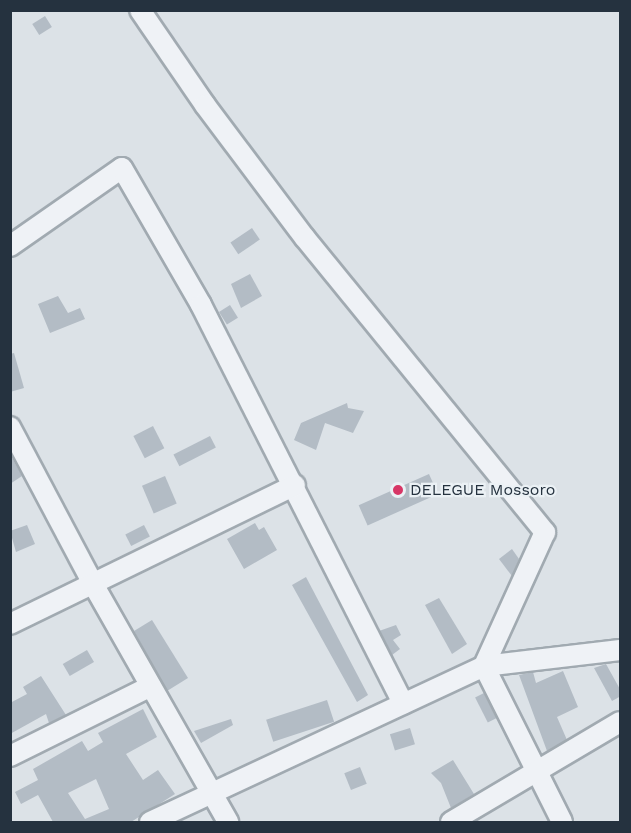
<!DOCTYPE html>
<style>
body{margin:0}
#map{position:relative;width:631px;height:833px;overflow:hidden;background:#dce2e7;font-family:"Work Sans",sans-serif}
div>[style]{position:absolute}
.building>*{inset:0;background:#b3bcc5;transform-origin:0 0}
.roads{filter:drop-shadow(2px 0 #a1aab1) drop-shadow(-2px 0 #a1aab1) drop-shadow(0 2px #a1aab1) drop-shadow(0 -2px #a1aab1)}
.minor>*{height:20px;margin:-10px;padding:0 10px;transform-origin:10px;border-radius:10px;background:#eff2f6}
.dots>*{width:16px;height:16px;translate:-50% -50%;box-sizing:border-box;border:3px solid #ebf1f5;border-radius:50%}
span{translate:-50% -50%;white-space:nowrap;text-align:center;line-height:1.15;-webkit-text-stroke:4.5px #ebf1f5;paint-order:stroke}
.poi-label{font-size:16px;color:#25323f}
.left{translate:0 -50%;text-align:left}
.frame{position:absolute;inset:0;border:12px solid #25323f;pointer-events:none}
</style>
<div id="map">
<div class="building">
<i style="left:45px;top:16px;width:13px;height:15px;rotate:58deg"></i>
<i style="left:252px;top:228px;width:14px;height:26px;rotate:56deg"></i>
<i style="clip-path:polygon(250px 274px,262px 296px,241px 308px,231px 284px)"></i>
<i style="clip-path:polygon(58px 296px,68px 313px,80px 308px,85px 319px,50px 333px,38px 304px)"></i>
<i style="left:230px;top:305px;width:15px;height:13px;rotate:58deg"></i>
<i style="clip-path:polygon(14px 353px,24px 388px,10px 392px,10px 354px)"></i>
<i style="clip-path:polygon(347px 403px,348px 408px,364px 411px,353px 433px,325px 423px,316px 450px,294px 440px,301px 423px)"></i>
<i style="left:153px;top:426px;width:25px;height:22px;rotate:63deg"></i>
<i style="left:210px;top:436px;width:13px;height:41px;rotate:63deg"></i>
<i style="clip-path:polygon(10px 454px,22px 476px,10px 484px)"></i>
<i style="left:429px;top:474px;width:22px;height:77px;rotate:66deg"></i>
<i style="left:165px;top:476px;width:30px;height:25px;rotate:67deg"></i>
<i style="clip-path:polygon(255px 523px,259px 530px,264px 527px,277px 550px,244px 569px,227px 539px)"></i>
<i style="clip-path:polygon(27px 525px,35px 544px,16px 552px,10px 531px)"></i>
<i style="left:144px;top:525px;width:13px;height:21px;rotate:63deg"></i>
<i style="clip-path:polygon(512px 549px,519px 559px,512px 576px,499px 559px)"></i>
<i style="clip-path:polygon(306px 577px,368px 695px,357px 702px,292px 585px)"></i>
<i style="clip-path:polygon(439px 598px,467px 644px,452px 654px,425px 605px)"></i>
<i style="clip-path:polygon(152px 620px,188px 678px,167px 691px,134px 631px)"></i>
<i style="clip-path:polygon(396px 625px,401px 635px,393px 640px,400px 649px,392px 655px,379px 631px)"></i>
<i style="left:87px;top:650px;width:14px;height:28px;rotate:60deg"></i>
<i style="clip-path:polygon(606px 664px,621px 691px,621px 696px,612px 701px,594px 668px)"></i>
<i style="clip-path:polygon(563px 671px,578px 707px,557px 717px,567px 740px,547px 751px,519px 675px,533px 672px,536px 683px)"></i>
<i style="clip-path:polygon(41px 676px,66px 715px,49px 723px,46px 714px,10px 734px,10px 703px,27px 694px,23px 687px)"></i>
<i style="left:484px;top:693px;width:28px;height:10px;rotate:63deg"></i>
<i style="left:327px;top:700px;width:23px;height:64px;rotate:72deg"></i>
<i style="clip-path:polygon(evenodd,143px 709px,157px 737px,126px 754px,143px 780px,158px 770px,175px 794px,131px 822px,53px 822px,38px 795px,21px 804px,15px 792px,38px 780px,33px 769px,82px 741px,88px 751px,103px 742px,98px 733px,143px 709px,96px 779px,109px 809px,85px 819px,68px 793px,96px 779px)"></i>
<i style="clip-path:polygon(231px 719px,233px 725px,201px 743px,194px 731px)"></i>
<i style="left:410px;top:728px;width:17px;height:21px;rotate:73deg"></i>
<i style="clip-path:polygon(453px 760px,474px 794px,451px 808px,441px 783px,431px 773px)"></i>
<i style="left:360px;top:767px;width:18px;height:17px;rotate:68deg"></i>
</div>
<div class="roads">
<div class="minor">
<i style="left:140px;top:10px;width:115px;rotate:55.6deg"></i>
<i style="left:205px;top:105px;width:166px;rotate:53.1deg"></i>
<i style="left:305px;top:238px;width:380px;rotate:50.8deg"></i>
<i style="left:545px;top:532px;width:147px;rotate:114.5deg"></i>
<i style="left:484px;top:666px;width:174px;rotate:63.4deg"></i>
<i style="left:10px;top:246px;width:136px;rotate:-34.9deg"></i>
<i style="left:122px;top:168px;width:158px;rotate:60deg"></i>
<i style="left:201px;top:305px;width:447px;rotate:63.1deg"></i>
<i style="left:10px;top:427px;width:178px;rotate:62.1deg"></i>
<i style="left:93px;top:584px;width:274px;rotate:60.4deg"></i>
<i style="left:10px;top:624px;width:317px;rotate:-26deg"></i>
<i style="left:10px;top:756px;width:157px;rotate:-26.4deg"></i>
<i style="left:150px;top:822px;width:369px;rotate:-25deg"></i>
<i style="left:484px;top:666px;width:137px;rotate:-6.7deg"></i>
<i style="left:451px;top:822px;width:196px;rotate:-30.6deg"></i>
</div>
</div>
<div class="dots">
<i style="left:398px;top:490px;background:#d73666"></i>
</div>
<div class="poi-label">
<span class="left" style="left:410px;top:490px">DELEGUE Mossoro</span>
</div>
<div class="frame"></div>
</div>
